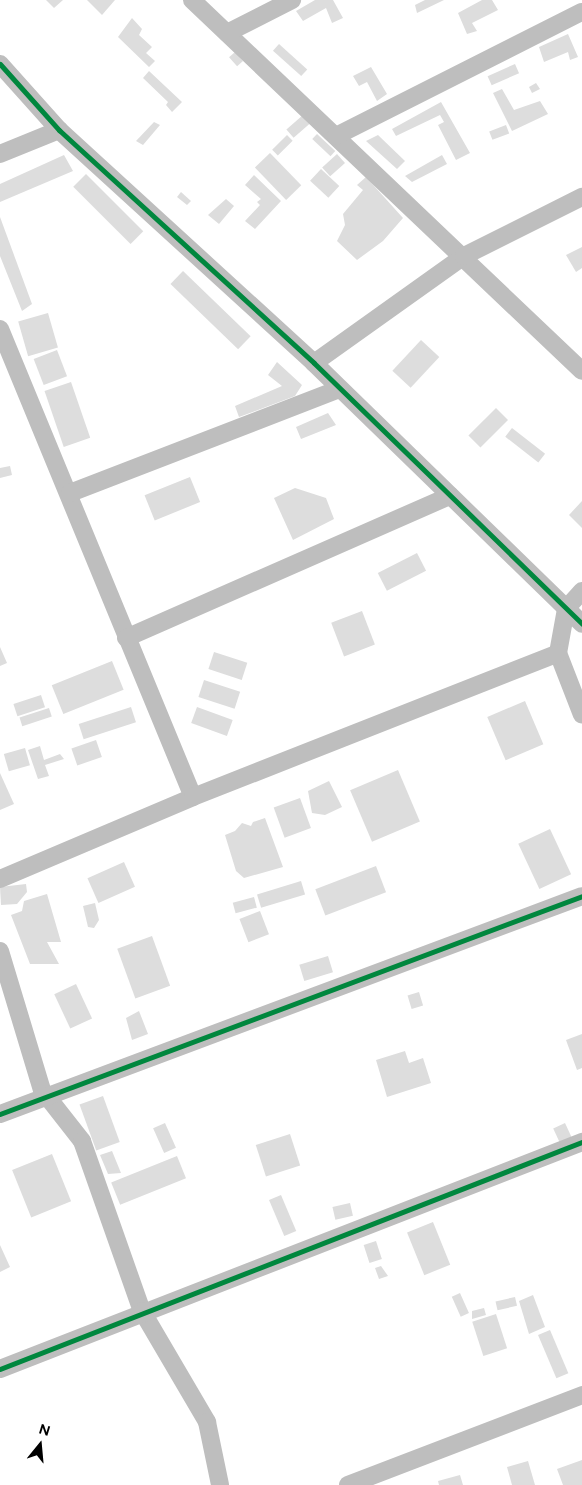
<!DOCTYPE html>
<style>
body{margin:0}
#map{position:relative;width:582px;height:1485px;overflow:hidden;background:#fff;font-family:Figtree,sans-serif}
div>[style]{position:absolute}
.building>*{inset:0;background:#ddd;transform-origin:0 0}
.minor>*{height:18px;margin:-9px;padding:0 9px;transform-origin:9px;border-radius:9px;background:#bebebe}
.cycleway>*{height:5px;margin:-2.5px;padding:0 2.5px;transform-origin:2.5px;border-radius:2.5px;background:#00873e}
span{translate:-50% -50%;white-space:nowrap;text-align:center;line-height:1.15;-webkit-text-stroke:4px #fff;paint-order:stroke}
.north{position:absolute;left:15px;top:1420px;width:50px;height:50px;-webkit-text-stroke:4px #fff;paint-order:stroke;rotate:17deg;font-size:14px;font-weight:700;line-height:20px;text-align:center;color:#000}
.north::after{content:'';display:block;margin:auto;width:18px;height:22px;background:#000;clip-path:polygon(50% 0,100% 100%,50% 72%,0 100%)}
</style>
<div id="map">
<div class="building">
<i style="clip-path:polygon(46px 0,63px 0,54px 8px)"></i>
<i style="clip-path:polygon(87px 0,115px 0,102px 15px)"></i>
<i style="clip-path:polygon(315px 0,333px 0,343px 18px,332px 23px,326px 8px,303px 21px,296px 11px)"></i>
<i style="clip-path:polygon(425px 0,444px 0,417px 13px,415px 5px)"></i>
<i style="clip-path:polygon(482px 0,492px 0,498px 10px,472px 23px,477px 31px,467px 34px,458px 13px)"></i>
<i style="clip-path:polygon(132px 18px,142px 29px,139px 35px,152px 47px,146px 53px,155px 61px,149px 67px,118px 37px)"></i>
<i style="clip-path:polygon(568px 34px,578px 57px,570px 60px,568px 52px,544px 62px,539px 47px)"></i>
<i style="left:279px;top:44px;width:38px;height:9px;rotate:42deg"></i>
<i style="left:235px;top:52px;width:12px;height:8px;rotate:48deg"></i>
<i style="left:515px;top:64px;width:10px;height:30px;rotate:66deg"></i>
<i style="clip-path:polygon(371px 67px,387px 94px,377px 101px,367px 82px,359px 86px,353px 76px)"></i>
<i style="clip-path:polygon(149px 71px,182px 102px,172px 112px,166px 105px,168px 102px,143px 78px)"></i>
<i style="clip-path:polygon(536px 83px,540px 89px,532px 93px,529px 87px)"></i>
<i style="clip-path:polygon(502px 89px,514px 110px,540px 101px,548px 114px,512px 131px,493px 93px)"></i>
<i style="clip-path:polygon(441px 102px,470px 153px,456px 160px,438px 125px,444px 122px,440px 115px,396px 136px,392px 129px)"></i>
<i style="left:303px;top:115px;width:11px;height:22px;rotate:49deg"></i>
<i style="clip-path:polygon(154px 122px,160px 125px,143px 145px,136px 141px)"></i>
<i style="left:506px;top:125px;width:9px;height:18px;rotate:69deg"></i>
<i style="left:317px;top:134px;width:25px;height:7px;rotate:43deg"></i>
<i style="left:287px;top:135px;width:8px;height:21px;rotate:45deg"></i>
<i style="clip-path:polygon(378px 135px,405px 161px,397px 169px,366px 141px)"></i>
<i style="left:270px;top:153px;width:45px;height:21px;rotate:46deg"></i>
<i style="left:337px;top:154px;width:12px;height:20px;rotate:48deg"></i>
<i style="clip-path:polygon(64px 155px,73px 171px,0 202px,0 184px)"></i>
<i style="clip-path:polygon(442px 155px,447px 164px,412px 182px,405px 176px)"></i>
<i style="left:321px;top:169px;width:25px;height:16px;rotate:43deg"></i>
<i style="left:86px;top:174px;width:81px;height:18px;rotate:45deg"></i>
<i style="clip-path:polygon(254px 175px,281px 201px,255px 229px,245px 221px,260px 205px,257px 202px,261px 199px,245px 185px)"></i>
<i style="clip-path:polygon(366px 177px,403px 218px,383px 241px,357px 260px,337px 241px,345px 225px,343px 214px,363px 190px,357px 185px)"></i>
<i style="clip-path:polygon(181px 192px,191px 201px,187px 205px,177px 197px)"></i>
<i style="clip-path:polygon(226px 199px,234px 206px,219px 224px,208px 215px)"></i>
<i style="clip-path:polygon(0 217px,32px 304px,22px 311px,0 256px)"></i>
<i style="clip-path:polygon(582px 247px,582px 268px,576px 272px,566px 255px)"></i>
<i style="left:183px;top:271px;width:94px;height:18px;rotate:44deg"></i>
<i style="left:48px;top:313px;width:36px;height:31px;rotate:74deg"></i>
<i style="left:421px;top:340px;width:25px;height:42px;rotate:43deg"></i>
<i style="left:57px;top:350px;width:28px;height:25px;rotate:69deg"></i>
<i style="clip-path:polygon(277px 362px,302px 385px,295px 396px,239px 417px,235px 406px,282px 386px,268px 375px)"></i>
<i style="left:71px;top:382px;width:59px;height:28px;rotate:71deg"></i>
<i style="left:496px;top:408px;width:17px;height:39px;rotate:45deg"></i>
<i style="clip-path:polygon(328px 413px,336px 425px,301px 439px,296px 427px)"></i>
<i style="left:512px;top:428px;width:42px;height:11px;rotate:38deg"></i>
<i style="clip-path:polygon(10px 466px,12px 475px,0 478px,0 468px)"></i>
<i style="left:190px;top:477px;width:27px;height:49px;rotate:68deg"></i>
<i style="clip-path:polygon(295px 488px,326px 498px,334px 519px,293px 540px,274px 498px)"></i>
<i style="clip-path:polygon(582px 501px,582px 528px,569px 515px)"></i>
<i style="left:417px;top:553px;width:20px;height:44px;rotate:63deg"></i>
<i style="left:362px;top:611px;width:36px;height:33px;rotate:69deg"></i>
<i style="clip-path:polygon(0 647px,7px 663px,0 666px)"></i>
<i style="left:214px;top:652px;width:35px;height:18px;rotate:18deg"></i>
<i style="left:112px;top:661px;width:31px;height:65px;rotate:68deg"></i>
<i style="left:204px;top:680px;width:38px;height:18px;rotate:18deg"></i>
<i style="left:41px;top:695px;width:13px;height:29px;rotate:72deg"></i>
<i style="left:525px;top:701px;width:47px;height:41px;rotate:67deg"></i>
<i style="left:131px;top:707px;width:16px;height:55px;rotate:72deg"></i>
<i style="left:197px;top:707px;width:38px;height:17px;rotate:20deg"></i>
<i style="left:49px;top:708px;width:9px;height:31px;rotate:72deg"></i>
<i style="left:96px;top:740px;width:18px;height:26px;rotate:71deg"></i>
<i style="clip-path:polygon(40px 746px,44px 760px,60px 754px,64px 759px,45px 765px,49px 776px,38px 779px,28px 750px)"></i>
<i style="left:25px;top:748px;width:18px;height:22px;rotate:74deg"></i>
<i style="left:398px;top:770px;width:56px;height:52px;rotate:67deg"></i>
<i style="clip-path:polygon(0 773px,14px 804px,0 810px)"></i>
<i style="clip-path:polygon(329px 781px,342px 807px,325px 815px,312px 813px,308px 791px)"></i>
<i style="left:300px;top:798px;width:32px;height:28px;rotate:70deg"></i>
<i style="clip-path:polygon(265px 818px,283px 867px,244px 878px,236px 871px,225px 835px,235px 831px,242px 823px,251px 826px,253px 822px)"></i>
<i style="left:550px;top:829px;width:50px;height:35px;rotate:65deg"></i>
<i style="left:124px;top:862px;width:27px;height:40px;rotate:66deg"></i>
<i style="left:376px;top:866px;width:28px;height:65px;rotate:69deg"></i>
<i style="left:301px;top:881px;width:14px;height:46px;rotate:73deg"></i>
<i style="clip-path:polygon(26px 884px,27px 892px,17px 904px,1px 905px,0 887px)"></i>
<i style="clip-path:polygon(47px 894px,61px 942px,47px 942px,59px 964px,30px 964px,11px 915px,22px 911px,24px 901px)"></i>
<i style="left:254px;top:897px;width:11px;height:22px;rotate:75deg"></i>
<i style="clip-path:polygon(95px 903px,99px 920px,94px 928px,88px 927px,83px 906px)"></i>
<i style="left:260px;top:911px;width:25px;height:22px;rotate:69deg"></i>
<i style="left:152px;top:936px;width:53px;height:37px;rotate:70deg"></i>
<i style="left:328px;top:956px;width:17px;height:30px;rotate:73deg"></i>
<i style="left:76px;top:984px;width:38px;height:24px;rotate:65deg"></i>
<i style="left:419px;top:992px;width:14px;height:12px;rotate:73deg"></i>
<i style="clip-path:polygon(139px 1011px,148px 1034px,132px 1040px,126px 1018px)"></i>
<i style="clip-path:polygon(582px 1034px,582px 1068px,577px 1070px,566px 1040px)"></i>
<i style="clip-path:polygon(405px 1051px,409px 1063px,423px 1058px,431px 1083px,387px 1097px,376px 1060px)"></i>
<i style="left:103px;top:1096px;width:49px;height:25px;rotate:70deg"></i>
<i style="left:165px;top:1123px;width:27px;height:13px;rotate:66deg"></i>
<i style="left:565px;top:1123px;width:17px;height:13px;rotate:65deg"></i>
<i style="left:290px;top:1134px;width:33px;height:36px;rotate:72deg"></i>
<i style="clip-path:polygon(112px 1151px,121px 1173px,108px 1174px,100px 1155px)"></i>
<i style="left:52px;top:1154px;width:51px;height:43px;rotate:68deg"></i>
<i style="left:177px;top:1156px;width:24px;height:71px;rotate:68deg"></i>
<i style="left:281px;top:1195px;width:39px;height:13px;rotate:67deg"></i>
<i style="left:350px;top:1203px;width:13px;height:18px;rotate:77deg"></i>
<i style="left:433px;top:1222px;width:46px;height:28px;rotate:68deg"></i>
<i style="left:376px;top:1241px;width:19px;height:13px;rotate:72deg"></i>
<i style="clip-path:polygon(0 1245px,10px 1267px,0 1272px)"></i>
<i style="clip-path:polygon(381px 1266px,388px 1276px,379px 1279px,375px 1268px)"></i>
<i style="left:460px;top:1293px;width:22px;height:9px;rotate:66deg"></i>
<i style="clip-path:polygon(533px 1295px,545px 1327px,529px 1334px,519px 1301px)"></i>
<i style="left:515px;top:1297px;width:9px;height:20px;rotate:77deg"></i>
<i style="clip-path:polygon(484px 1308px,486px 1315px,472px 1319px,472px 1311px)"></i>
<i style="left:496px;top:1314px;width:36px;height:25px;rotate:72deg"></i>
<i style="left:550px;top:1330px;width:47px;height:13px;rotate:67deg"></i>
<i style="clip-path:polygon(582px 1460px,582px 1485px,563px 1485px,557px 1469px)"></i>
<i style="clip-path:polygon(528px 1461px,535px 1485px,512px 1485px,507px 1467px)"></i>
<i style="clip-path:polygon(460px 1475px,463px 1485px,439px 1485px,438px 1481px)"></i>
</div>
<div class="minor">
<i style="left:192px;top:0;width:538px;rotate:43.57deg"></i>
<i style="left:227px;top:33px;width:73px;rotate:-26.9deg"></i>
<i style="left:0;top:64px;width:89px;rotate:48.2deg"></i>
<i style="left:59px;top:130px;width:345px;rotate:42.4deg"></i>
<i style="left:314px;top:363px;width:374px;rotate:44.2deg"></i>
<i style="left:336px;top:136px;width:275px;rotate:-26.8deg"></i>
<i style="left:0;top:154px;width:64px;rotate:-22.1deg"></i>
<i style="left:0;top:329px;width:506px;rotate:67.59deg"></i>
<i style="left:314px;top:363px;width:184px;rotate:-35.5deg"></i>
<i style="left:464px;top:256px;width:132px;rotate:-26.6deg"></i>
<i style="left:70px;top:493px;width:289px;rotate:-21.1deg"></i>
<i style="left:582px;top:591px;width:24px;rotate:132deg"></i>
<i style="left:566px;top:609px;width:45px;rotate:100.3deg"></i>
<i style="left:558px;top:653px;width:66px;rotate:68.8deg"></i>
<i style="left:126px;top:638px;width:354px;rotate:-23.7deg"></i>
<i style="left:0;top:879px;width:210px;rotate:-23deg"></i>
<i style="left:193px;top:797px;width:392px;rotate:-21.5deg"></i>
<i style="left:0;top:951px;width:145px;rotate:73.2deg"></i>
<i style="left:42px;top:1090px;width:65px;rotate:51.9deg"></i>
<i style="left:82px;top:1141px;width:180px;rotate:70.6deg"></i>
<i style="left:142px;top:1311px;width:129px;rotate:59.6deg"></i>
<i style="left:207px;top:1422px;width:64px;rotate:78.3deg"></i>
<i style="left:0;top:1114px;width:621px;rotate:-20.53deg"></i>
<i style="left:0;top:1369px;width:625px;rotate:-21.31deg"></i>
<i style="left:348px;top:1485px;width:251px;rotate:-21deg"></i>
</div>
<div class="cycleway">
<i style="left:0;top:64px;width:89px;rotate:48.2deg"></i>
<i style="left:59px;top:130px;width:345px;rotate:42.4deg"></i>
<i style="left:314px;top:363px;width:374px;rotate:44.2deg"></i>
<i style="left:0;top:1114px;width:621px;rotate:-20.53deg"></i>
<i style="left:0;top:1369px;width:625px;rotate:-21.31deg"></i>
</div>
<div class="north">N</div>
</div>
